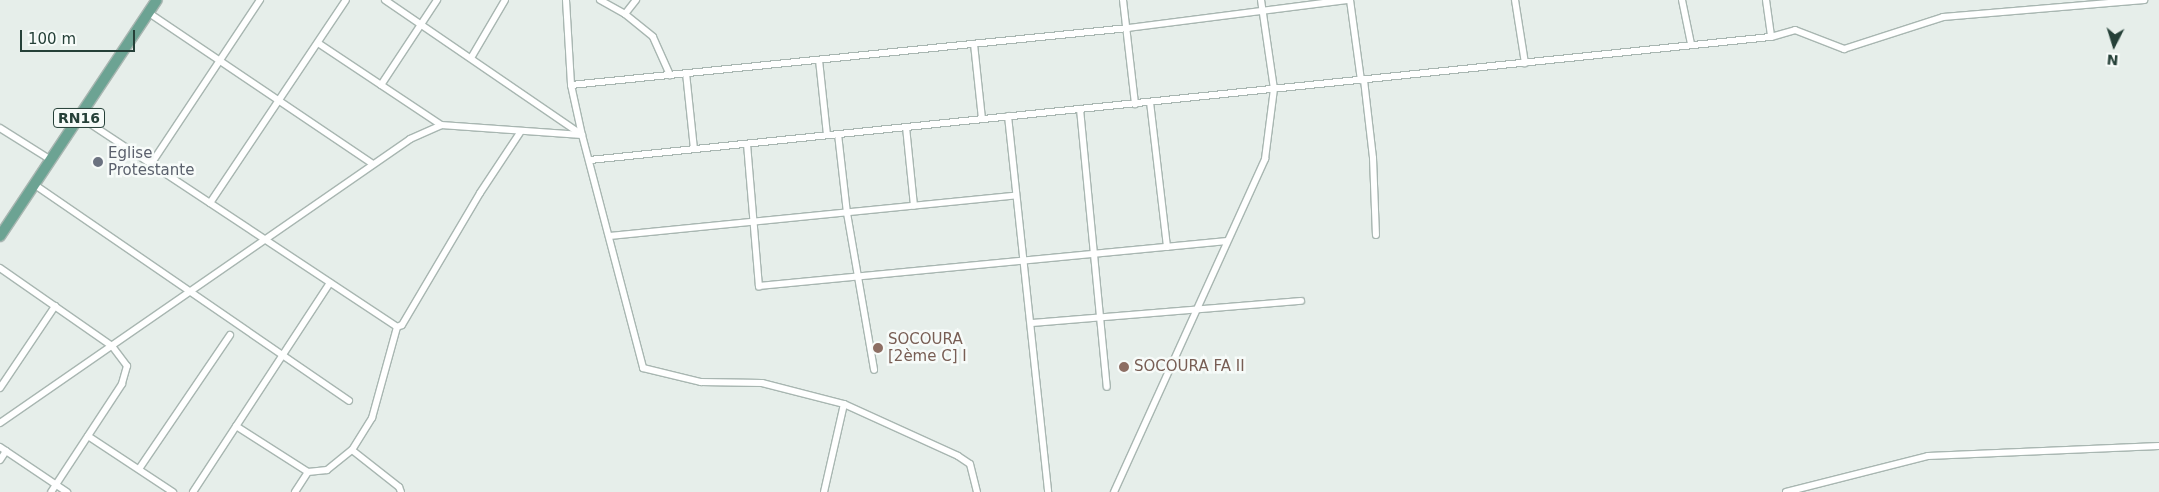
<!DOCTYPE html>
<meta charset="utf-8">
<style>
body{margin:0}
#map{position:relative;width:2159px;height:492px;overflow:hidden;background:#e6eeea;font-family:"DejaVu Sans",sans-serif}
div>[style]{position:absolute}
.roads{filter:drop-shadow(1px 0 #a8b6b1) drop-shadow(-1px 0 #a8b6b1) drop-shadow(0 1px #a8b6b1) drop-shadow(0 -1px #a8b6b1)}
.street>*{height:6px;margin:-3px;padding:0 3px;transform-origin:3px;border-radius:3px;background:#fff}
.primary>*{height:10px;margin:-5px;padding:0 5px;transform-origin:5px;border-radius:5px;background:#6ca393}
.dots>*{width:14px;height:14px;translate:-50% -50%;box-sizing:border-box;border:2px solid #f7fbf9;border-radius:50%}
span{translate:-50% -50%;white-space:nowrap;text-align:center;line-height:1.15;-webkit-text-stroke:5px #f7fbf9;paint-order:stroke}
.shield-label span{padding:1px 4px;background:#f7fbf9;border:1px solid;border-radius:4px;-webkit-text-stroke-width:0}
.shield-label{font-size:14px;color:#254038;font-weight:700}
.worship-label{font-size:15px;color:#5b616d}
.left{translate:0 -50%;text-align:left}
.education-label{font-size:15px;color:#785e54}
.north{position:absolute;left:2089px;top:20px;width:50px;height:50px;-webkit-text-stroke:4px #f7fbf9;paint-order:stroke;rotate:185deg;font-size:14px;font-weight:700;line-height:20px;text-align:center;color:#254038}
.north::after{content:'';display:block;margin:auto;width:18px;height:22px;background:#254038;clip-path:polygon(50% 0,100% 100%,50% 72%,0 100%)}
.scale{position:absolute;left:20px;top:30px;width:115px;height:22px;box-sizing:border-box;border:2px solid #254038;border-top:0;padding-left:6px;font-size:15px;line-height:18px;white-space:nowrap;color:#254038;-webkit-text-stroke:4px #f7fbf9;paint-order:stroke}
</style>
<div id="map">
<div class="roads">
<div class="street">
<i style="left:385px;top:0;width:239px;rotate:34.4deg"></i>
<i style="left:566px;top:0;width:85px;rotate:86.6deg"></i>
<i style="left:571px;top:85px;width:51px;rotate:77.6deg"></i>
<i style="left:582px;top:135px;width:241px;rotate:75.3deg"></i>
<i style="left:643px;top:368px;width:60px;rotate:13.6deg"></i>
<i style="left:701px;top:382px;width:61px;rotate:0.9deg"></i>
<i style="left:762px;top:383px;width:85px;rotate:14.4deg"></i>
<i style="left:844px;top:404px;width:125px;rotate:24.5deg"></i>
<i style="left:958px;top:456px;width:14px;rotate:34deg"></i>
<i style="left:970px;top:464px;width:29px;rotate:76deg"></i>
<i style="left:600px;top:0;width:29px;rotate:29deg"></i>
<i style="left:625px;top:14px;width:36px;rotate:39deg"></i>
<i style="left:653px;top:37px;width:42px;rotate:65.9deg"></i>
<i style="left:1123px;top:0;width:105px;rotate:83.4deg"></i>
<i style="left:1350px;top:0;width:81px;rotate:82.2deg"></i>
<i style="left:1515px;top:0;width:64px;rotate:81deg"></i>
<i style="left:1682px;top:0;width:45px;rotate:78.4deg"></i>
<i style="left:1766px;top:0;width:37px;rotate:82deg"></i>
<i style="left:149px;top:13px;width:270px;rotate:34deg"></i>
<i style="left:625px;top:14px;width:18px;rotate:-52deg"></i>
<i style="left:318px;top:43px;width:148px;rotate:33.7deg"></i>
<i style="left:974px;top:44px;width:75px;rotate:83.9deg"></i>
<i style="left:471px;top:58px;width:67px;rotate:-59.6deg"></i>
<i style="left:819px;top:60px;width:75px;rotate:83.9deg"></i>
<i style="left:686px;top:73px;width:76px;rotate:84deg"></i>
<i style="left:1364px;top:80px;width:79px;rotate:83.4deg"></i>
<i style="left:1373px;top:158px;width:77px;rotate:87.8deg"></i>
<i style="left:381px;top:85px;width:102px;rotate:-56.6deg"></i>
<i style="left:571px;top:85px;width:560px;rotate:-5.84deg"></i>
<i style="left:1128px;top:28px;width:222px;rotate:-7.3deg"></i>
<i style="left:1150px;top:102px;width:146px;rotate:83.3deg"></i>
<i style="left:1080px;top:109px;width:279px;rotate:84.5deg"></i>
<i style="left:1008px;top:116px;width:378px;rotate:83.9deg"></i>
<i style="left:80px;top:117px;width:380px;rotate:33.5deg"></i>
<i style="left:397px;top:327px;width:5px;rotate:-22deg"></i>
<i style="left:402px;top:325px;width:153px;rotate:-59.4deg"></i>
<i style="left:480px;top:193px;width:74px;rotate:-56.5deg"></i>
<i style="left:906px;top:127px;width:79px;rotate:84.2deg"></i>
<i style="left:0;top:128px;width:60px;rotate:32.1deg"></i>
<i style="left:838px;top:134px;width:80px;rotate:83.5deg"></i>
<i style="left:847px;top:213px;width:159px;rotate:80.2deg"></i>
<i style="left:747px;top:144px;width:143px;rotate:85.2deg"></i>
<i style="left:759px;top:286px;width:470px;rotate:-5.5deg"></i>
<i style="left:590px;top:160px;width:1187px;rotate:-5.95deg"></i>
<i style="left:1771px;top:37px;width:25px;rotate:-16deg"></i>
<i style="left:1795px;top:30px;width:53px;rotate:21.2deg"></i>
<i style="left:1844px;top:49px;width:104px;rotate:-17.9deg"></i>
<i style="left:1943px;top:17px;width:202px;rotate:-4.8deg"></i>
<i style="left:151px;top:164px;width:197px;rotate:-56.4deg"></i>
<i style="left:35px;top:185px;width:381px;rotate:34.5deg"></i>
<i style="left:210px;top:203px;width:244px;rotate:-56.2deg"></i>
<i style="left:610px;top:236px;width:406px;rotate:-5.7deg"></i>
<i style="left:0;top:268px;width:136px;rotate:34.9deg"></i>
<i style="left:112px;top:346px;width:25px;rotate:53deg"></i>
<i style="left:127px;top:366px;width:19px;rotate:106deg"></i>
<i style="left:122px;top:384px;width:129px;rotate:123.3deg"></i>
<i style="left:1032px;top:323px;width:270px;rotate:-4.7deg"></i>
<i style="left:0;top:388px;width:99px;rotate:-56.1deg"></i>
<i style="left:0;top:423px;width:499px;rotate:-34.7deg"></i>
<i style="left:410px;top:139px;width:34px;rotate:-24deg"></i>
<i style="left:441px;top:125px;width:141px;rotate:4.1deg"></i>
<i style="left:236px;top:426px;width:85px;rotate:32.6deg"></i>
<i style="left:88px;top:436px;width:102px;rotate:33.4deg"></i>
<i style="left:0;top:447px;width:81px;rotate:33.9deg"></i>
<i style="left:352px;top:450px;width:60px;rotate:38.2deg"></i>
<i style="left:399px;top:487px;width:5px;rotate:68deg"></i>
<i style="left:0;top:460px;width:11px;rotate:-56deg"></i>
<i style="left:139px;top:469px;width:162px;rotate:-55.8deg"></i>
<i style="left:193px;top:492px;width:250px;rotate:-56.8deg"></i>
<i style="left:295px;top:492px;width:24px;rotate:-57deg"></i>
<i style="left:308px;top:472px;width:19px;rotate:-6deg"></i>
<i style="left:327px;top:470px;width:32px;rotate:-39deg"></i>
<i style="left:352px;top:450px;width:38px;rotate:-58deg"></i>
<i style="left:372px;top:418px;width:94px;rotate:-74.6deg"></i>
<i style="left:824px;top:492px;width:90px;rotate:-77.2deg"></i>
<i style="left:1114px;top:492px;width:366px;rotate:-65.6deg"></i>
<i style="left:1265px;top:159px;width:71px;rotate:-82.7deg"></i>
<i style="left:1274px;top:89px;width:90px;rotate:-98.3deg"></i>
<i style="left:1786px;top:492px;width:146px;rotate:-14.2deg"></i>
<i style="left:1928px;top:456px;width:231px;rotate:-2.5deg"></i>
</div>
<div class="primary">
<i style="left:0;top:236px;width:283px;rotate:-56.4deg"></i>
</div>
</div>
<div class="dots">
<i style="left:98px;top:162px;background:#6b7280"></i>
<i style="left:878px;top:348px;background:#8d6e63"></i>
<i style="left:1124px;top:367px;background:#8d6e63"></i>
</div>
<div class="shield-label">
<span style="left:79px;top:118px">RN16</span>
</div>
<div class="worship-label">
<span class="left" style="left:108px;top:162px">Eglise<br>Protestante</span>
</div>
<div class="education-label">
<span class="left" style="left:888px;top:348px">SOCOURA<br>[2ème C] I</span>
<span class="left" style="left:1134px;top:367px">SOCOURA FA II</span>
</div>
<div class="north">N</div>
<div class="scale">100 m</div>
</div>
